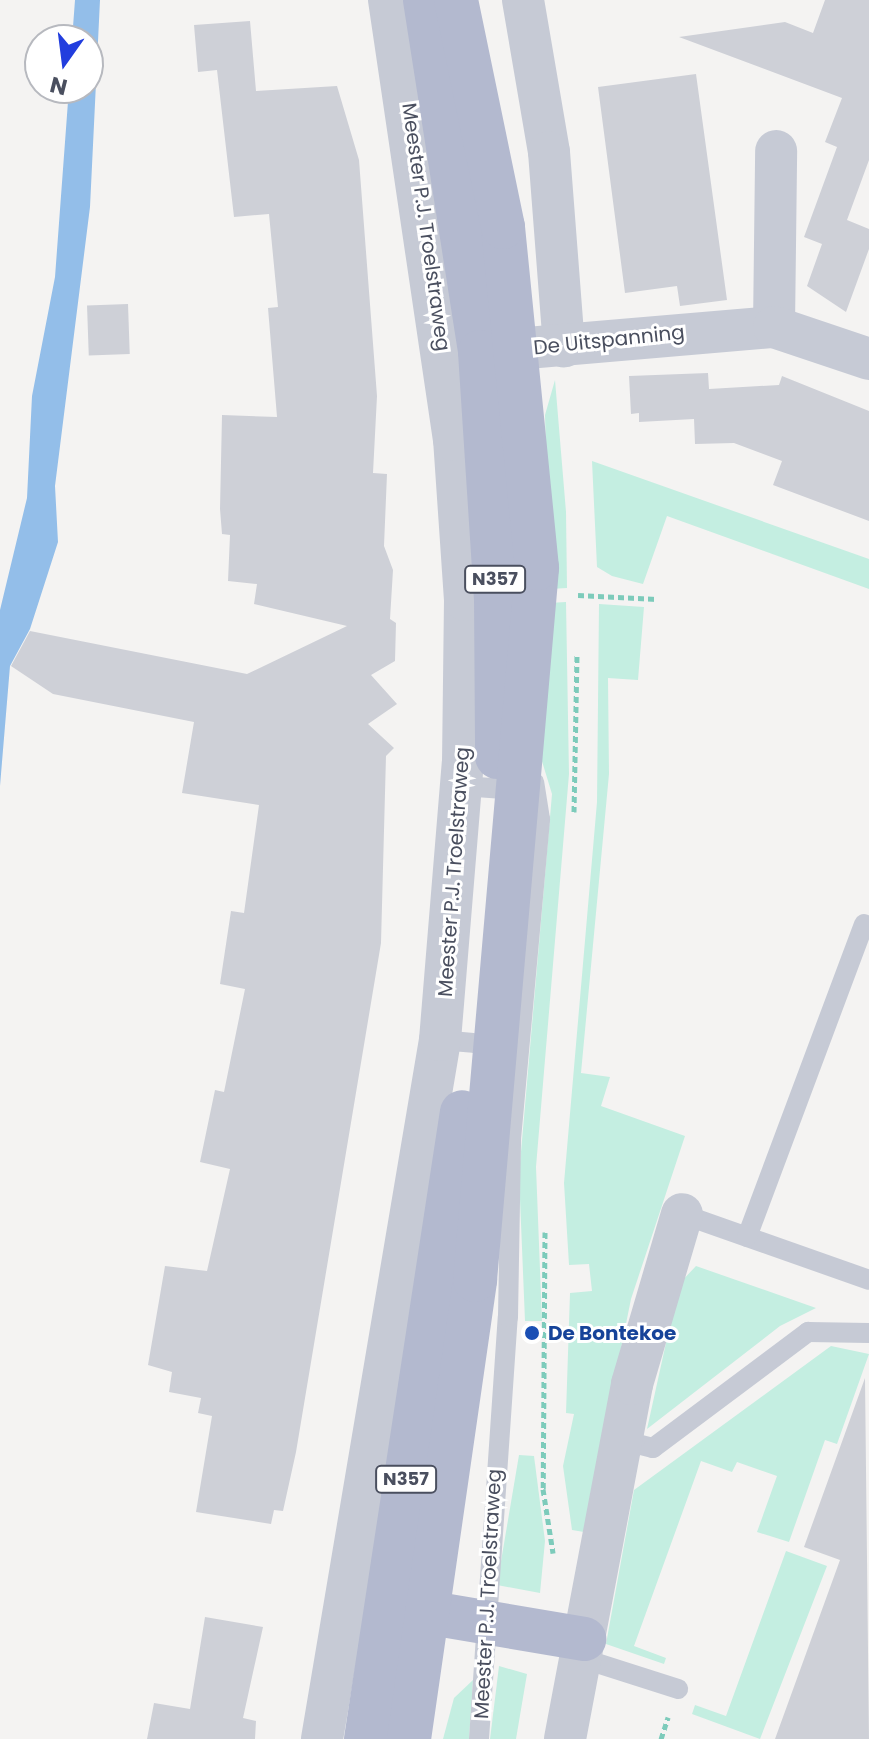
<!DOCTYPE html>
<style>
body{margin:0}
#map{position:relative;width:869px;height:1739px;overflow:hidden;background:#f4f3f2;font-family:Poppins,sans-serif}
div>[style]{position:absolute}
.green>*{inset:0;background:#c4eee1}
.water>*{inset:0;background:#93bee9}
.building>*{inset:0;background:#ced0d7;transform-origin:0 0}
.path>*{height:5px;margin-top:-2.5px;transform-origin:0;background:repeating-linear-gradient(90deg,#7dcbbb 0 6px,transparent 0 10px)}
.lane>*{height:20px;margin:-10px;padding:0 10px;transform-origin:10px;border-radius:10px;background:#c6cad5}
.street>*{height:42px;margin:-21px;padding:0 21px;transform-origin:21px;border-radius:21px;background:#c6cad5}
.primary>*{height:44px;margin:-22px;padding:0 22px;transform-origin:22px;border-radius:22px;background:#b3b9cf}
.dots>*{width:22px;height:22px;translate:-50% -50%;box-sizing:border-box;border:4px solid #fff;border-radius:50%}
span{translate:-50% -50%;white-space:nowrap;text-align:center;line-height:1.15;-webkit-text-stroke:6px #fff;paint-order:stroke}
.shield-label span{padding:2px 6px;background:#fff;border:2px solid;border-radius:6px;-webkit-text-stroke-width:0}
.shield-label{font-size:18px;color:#4a4f5f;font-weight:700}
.street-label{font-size:20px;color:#4a4f5f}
.transit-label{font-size:20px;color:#164399;font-weight:700}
.left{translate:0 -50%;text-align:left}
.north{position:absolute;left:24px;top:24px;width:80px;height:80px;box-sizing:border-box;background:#fff;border:2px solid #b7b9bf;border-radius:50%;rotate:194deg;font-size:22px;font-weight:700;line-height:32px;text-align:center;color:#4a4f5f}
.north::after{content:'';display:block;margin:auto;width:28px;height:36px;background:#223ede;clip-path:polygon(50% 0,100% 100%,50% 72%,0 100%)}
</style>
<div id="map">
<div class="green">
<i style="clip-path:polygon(555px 380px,566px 512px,567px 588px,550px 589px,545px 415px)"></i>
<i style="clip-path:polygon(592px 461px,869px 559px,869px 589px,667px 516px,643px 584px,612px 576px,597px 567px)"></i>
<i style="clip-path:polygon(566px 602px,569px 774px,536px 1167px,542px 1321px,525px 1321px,519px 1175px,552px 794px,541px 758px,549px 603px)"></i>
<i style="clip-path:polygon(599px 604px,644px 607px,638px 680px,608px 678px,609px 774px,581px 1073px,610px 1077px,601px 1106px,685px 1136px,631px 1299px,584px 1532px,572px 1530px,563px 1466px,574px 1414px,566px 1413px,570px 1293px,592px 1291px,589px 1264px,569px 1265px,564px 1183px,597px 802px)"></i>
<i style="clip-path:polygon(696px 1266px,816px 1308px,780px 1326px,647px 1429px,679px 1284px)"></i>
<i style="clip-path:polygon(831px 1346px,869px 1354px,837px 1444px,825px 1440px,789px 1542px,757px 1532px,777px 1476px,737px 1462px,732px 1472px,701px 1461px,634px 1646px,666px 1658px,664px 1664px,606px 1644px,634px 1490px)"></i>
<i style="clip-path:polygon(519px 1455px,534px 1456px,545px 1541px,540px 1593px,497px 1585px)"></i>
<i style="clip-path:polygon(786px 1551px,827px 1566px,760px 1739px,692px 1714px,695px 1705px,726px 1716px)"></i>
<i style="clip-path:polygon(499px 1666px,527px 1674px,516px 1739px,490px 1739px)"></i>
<i style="clip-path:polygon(473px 1680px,469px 1739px,443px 1739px,454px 1698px)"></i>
</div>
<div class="water">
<i style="clip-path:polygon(75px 0,100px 0,90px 207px,55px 486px,58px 542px,30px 629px,10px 666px,0 786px,0 610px,27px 498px,32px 396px,55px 277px,69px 88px,88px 88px,88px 40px,72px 40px)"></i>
</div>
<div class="building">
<i style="clip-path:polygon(825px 0,869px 0,869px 160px,847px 220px,869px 229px,869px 249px,846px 312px,807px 286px,822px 244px,804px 237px,837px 147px,825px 142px,842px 98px,679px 37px,785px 22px,813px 33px)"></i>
<i style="clip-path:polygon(250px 21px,256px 91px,337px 86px,359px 160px,377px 396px,373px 473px,387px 474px,384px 546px,393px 570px,390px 619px,396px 623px,395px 661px,371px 675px,397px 704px,368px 724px,394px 748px,386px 756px,381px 943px,296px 1452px,283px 1511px,274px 1510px,271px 1524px,196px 1512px,212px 1416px,198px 1413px,201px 1398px,169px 1392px,172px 1372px,148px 1365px,165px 1266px,207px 1271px,230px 1169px,200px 1162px,215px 1090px,224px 1092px,245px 989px,220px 984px,231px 911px,244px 913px,259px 805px,182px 793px,194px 722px,53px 694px,11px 666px,30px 631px,247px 674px,347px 626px,254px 604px,257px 584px,228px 581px,230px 535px,222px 534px,220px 509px,222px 415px,277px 417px,268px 308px,278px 307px,269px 214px,234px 217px,217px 70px,198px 72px,194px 25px)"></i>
<i style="clip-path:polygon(696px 74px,727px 300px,680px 306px,677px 286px,625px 293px,598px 87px)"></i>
<i style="left:128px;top:304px;width:50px;height:41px;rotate:88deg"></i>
<i style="clip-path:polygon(708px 373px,709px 389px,779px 385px,782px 376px,869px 411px,869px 521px,773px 485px,782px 461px,734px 443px,695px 444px,694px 419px,639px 422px,639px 413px,631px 414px,629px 376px)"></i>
<i style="clip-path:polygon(865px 1378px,869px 1739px,775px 1739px,840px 1560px,804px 1547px)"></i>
<i style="clip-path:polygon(205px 1617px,263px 1627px,243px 1718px,256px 1721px,255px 1739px,147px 1739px,154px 1703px,190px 1709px)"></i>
</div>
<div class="path">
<i style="left:578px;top:595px;width:79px;rotate:2.9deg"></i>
<i style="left:574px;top:812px;width:158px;rotate:-88.9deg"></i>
<i style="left:545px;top:1232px;width:257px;rotate:90.4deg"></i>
<i style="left:543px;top:1489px;width:65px;rotate:81.1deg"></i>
<i style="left:661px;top:1739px;width:23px;rotate:-72deg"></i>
</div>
<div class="lane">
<i style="left:462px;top:786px;width:57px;rotate:4deg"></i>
<i style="left:440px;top:1040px;width:33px;rotate:5deg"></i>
<i style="left:682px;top:1214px;width:198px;rotate:19.4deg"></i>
<i style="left:747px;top:1237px;width:334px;rotate:-69.5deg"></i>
<i style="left:621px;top:1440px;width:33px;rotate:14deg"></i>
<i style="left:653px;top:1448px;width:194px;rotate:-36.8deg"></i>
<i style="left:808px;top:1332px;width:61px;rotate:0.9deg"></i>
<i style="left:581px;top:1658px;width:102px;rotate:17.7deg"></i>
<i style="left:479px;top:1739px;width:423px;rotate:-86.1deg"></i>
<i style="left:508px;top:1317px;width:178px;rotate:-89deg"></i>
<i style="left:511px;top:1139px;width:321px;rotate:-84.8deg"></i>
<i style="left:540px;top:819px;width:37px;rotate:-99deg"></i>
</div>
<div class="street">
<i style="left:523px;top:0;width:154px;rotate:80.3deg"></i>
<i style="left:549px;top:152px;width:195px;rotate:85.6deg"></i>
<i style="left:774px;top:327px;width:176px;rotate:-89.3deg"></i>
<i style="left:481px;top:352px;width:294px;rotate:-4.9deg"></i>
<i style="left:774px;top:327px;width:100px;rotate:18.6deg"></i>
<i style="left:322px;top:1739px;width:709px;rotate:-80.42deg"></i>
<i style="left:440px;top:1040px;width:278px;rotate:-85.3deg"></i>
<i style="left:463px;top:763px;width:163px;rotate:-89.3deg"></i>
<i style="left:465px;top:600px;width:160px;rotate:-93.9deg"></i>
<i style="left:454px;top:440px;width:445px;rotate:-98.4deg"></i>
<i style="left:565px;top:1739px;width:361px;rotate:-79.3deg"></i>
<i style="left:632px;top:1384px;width:177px;rotate:-73.6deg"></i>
</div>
<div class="primary">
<i style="left:425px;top:0;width:356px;rotate:81.1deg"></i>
<i style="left:480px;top:352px;width:247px;rotate:86.3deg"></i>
<i style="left:496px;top:598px;width:159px;rotate:89.6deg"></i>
<i style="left:401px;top:1608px;width:186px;rotate:9.6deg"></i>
<i style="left:366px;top:1739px;width:634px;rotate:-81.3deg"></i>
<i style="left:409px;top:1739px;width:464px;rotate:-81.8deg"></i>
<i style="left:475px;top:1280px;width:715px;rotate:-85.02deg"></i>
<i style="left:537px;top:568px;width:343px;rotate:-95.7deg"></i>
<i style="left:503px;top:227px;width:232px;rotate:-101.7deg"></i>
</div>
<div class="dots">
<i style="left:532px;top:1333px;background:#1a4fb4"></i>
</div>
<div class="shield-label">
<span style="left:495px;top:579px">N357</span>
<span style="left:406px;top:1479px">N357</span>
</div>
<div class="street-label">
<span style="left:426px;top:227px;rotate:82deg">Meester P.J. Troelstraweg</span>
<span style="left:609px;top:340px;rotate:-6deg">De Uitspanning</span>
<span style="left:454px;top:872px;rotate:-86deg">Meester P.J. Troelstraweg</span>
<span style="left:488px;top:1594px;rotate:-87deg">Meester P.J. Troelstraweg</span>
</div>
<div class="transit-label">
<span class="left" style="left:548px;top:1333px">De Bontekoe</span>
</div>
<div class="north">N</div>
</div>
